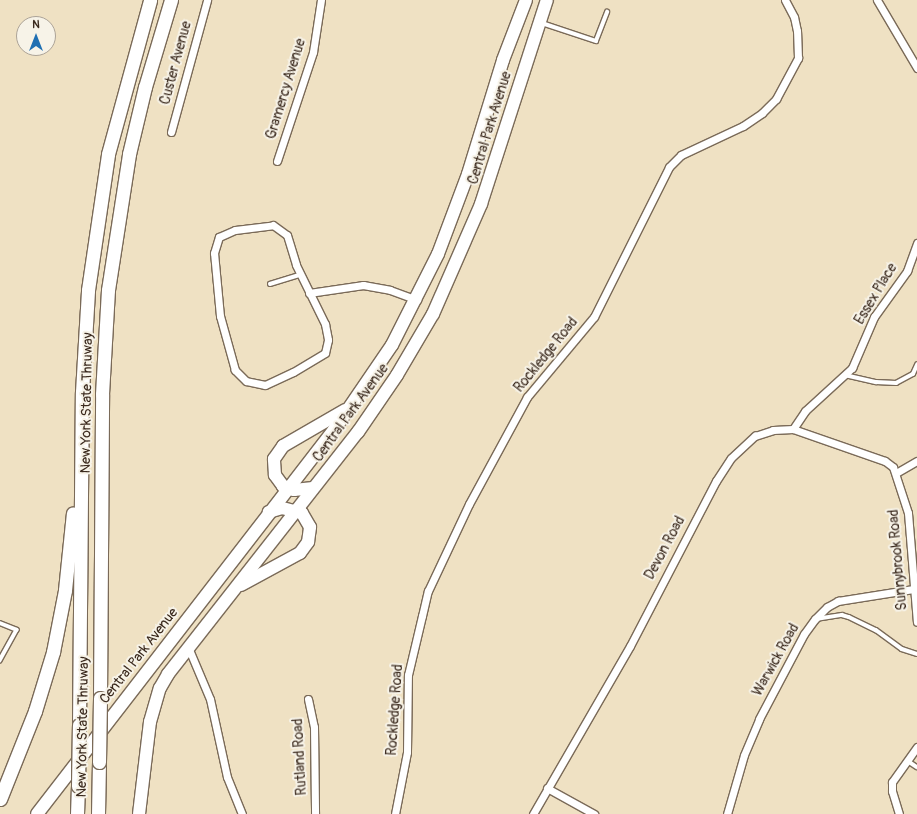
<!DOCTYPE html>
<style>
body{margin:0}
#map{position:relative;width:917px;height:814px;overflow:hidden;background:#efe1c3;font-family:Pangolin,sans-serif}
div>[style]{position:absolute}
.roads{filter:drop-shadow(1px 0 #7a6a58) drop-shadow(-1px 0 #7a6a58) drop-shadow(0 1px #7a6a58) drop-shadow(0 -1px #7a6a58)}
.service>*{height:3.5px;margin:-1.75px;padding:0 1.75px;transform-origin:1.75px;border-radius:1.75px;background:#fff}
.minor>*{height:7px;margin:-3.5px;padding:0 3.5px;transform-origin:3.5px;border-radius:3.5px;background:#fff}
.primary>*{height:12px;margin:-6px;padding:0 6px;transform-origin:6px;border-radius:6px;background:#fff}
.motorway>*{height:13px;margin:-6.5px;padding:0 6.5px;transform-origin:6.5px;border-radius:6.5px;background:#fff}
.bridges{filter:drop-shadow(1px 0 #7a6a58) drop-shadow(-1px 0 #7a6a58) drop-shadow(0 1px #7a6a58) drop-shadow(0 -1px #7a6a58)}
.motorway-bridge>*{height:13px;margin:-6.5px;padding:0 6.5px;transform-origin:6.5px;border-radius:6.5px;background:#fff}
span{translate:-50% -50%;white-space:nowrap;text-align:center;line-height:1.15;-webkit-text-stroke:4px #f7f3e8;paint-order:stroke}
.street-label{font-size:14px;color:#3b2a1e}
.north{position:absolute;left:16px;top:16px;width:40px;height:40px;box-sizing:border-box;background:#f7f3e8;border:1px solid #aca397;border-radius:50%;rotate:0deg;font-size:11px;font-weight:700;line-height:16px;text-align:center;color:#3b2a1e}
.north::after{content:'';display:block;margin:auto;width:14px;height:18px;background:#1f6fb2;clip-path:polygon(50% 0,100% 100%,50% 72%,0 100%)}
</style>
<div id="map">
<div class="roads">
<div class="service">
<i style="left:542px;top:23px;width:57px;rotate:18.4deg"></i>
<i style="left:596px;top:41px;width:31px;rotate:-69deg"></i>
<i style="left:270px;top:284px;width:31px;rotate:-17deg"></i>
<i style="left:845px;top:375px;width:32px;rotate:13deg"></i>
<i style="left:876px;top:382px;width:20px;rotate:3deg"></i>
<i style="left:896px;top:383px;width:19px;rotate:-28deg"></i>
<i style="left:913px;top:374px;width:10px;rotate:-66deg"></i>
<i style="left:816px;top:619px;width:26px;rotate:-9deg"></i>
<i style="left:842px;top:615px;width:7px;rotate:16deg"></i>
<i style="left:849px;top:617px;width:30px;rotate:26deg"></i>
<i style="left:876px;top:630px;width:32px;rotate:36deg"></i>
<i style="left:902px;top:649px;width:16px;rotate:18deg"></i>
<i style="left:0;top:623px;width:18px;rotate:22deg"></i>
<i style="left:17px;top:630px;width:35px;rotate:119deg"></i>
<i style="left:908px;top:761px;width:11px;rotate:34deg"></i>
</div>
<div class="minor">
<i style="left:877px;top:0;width:79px;rotate:59.5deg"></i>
<i style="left:171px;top:132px;width:137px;rotate:-74.7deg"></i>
<i style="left:277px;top:161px;width:115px;rotate:-71.7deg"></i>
<i style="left:313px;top:52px;width:53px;rotate:-81.3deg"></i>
<i style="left:273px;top:225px;width:17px;rotate:36deg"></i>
<i style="left:287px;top:235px;width:31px;rotate:73deg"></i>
<i style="left:296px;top:265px;width:66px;rotate:63.8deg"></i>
<i style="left:325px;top:324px;width:16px;rotate:79deg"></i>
<i style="left:328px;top:340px;width:13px;rotate:103deg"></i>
<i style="left:325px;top:353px;width:37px;rotate:149deg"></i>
<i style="left:293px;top:372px;width:31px;rotate:155deg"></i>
<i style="left:265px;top:385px;width:19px;rotate:-168deg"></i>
<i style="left:246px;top:381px;width:16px;rotate:-135deg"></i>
<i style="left:235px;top:370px;width:56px;rotate:-105.5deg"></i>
<i style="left:220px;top:316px;width:63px;rotate:-95.4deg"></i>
<i style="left:214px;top:253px;width:17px;rotate:-73deg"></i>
<i style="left:219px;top:237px;width:17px;rotate:-24deg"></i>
<i style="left:235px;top:230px;width:38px;rotate:-7deg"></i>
<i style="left:309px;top:293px;width:55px;rotate:-8.4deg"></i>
<i style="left:363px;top:285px;width:27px;rotate:10deg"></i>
<i style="left:390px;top:290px;width:29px;rotate:20deg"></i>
<i style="left:793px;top:429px;width:22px;rotate:-56deg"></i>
<i style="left:805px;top:411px;width:64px;rotate:-42.5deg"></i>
<i style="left:852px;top:368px;width:56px;rotate:-66.7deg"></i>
<i style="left:874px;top:317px;width:57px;rotate:-54.3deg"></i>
<i style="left:907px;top:271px;width:30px;rotate:-70deg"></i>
<i style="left:896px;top:473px;width:24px;rotate:-30deg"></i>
<i style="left:188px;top:647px;width:56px;rotate:67.1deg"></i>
<i style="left:210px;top:699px;width:80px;rotate:77.7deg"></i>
<i style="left:227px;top:777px;width:40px;rotate:68deg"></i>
<i style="left:308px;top:699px;width:29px;rotate:78deg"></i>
<i style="left:314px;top:727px;width:87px;rotate:89.3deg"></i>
<i style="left:547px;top:788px;width:54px;rotate:29deg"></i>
<i style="left:395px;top:814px;width:63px;rotate:-79deg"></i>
<i style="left:407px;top:752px;width:77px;rotate:-89.3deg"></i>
<i style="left:408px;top:675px;width:61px;rotate:-76.7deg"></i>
<i style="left:422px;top:616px;width:26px;rotate:-77deg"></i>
<i style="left:428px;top:591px;width:96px;rotate:-64.8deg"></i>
<i style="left:469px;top:504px;width:122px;rotate:-61.5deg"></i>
<i style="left:527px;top:397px;width:104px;rotate:-50.1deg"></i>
<i style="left:594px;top:317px;width:168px;rotate:-63.4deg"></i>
<i style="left:669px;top:167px;width:17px;rotate:-45deg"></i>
<i style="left:681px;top:155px;width:68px;rotate:-25.1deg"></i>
<i style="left:743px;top:126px;width:23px;rotate:-34deg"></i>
<i style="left:762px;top:113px;width:20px;rotate:-45deg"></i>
<i style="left:776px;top:99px;width:47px;rotate:-61.8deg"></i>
<i style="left:798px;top:58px;width:27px;rotate:-92deg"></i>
<i style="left:797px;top:31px;width:14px;rotate:-102deg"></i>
<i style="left:794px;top:17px;width:19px;rotate:-118deg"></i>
<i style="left:533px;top:814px;width:194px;rotate:-60deg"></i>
<i style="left:630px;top:646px;width:186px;rotate:-62.5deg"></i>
<i style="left:716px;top:481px;width:27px;rotate:-57deg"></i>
<i style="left:731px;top:458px;width:33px;rotate:-43deg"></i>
<i style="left:755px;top:436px;width:19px;rotate:-18deg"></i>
<i style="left:773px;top:430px;width:20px;rotate:-3deg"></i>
<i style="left:793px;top:429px;width:97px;rotate:19.2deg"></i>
<i style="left:885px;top:461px;width:10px;rotate:37deg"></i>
<i style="left:893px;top:467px;width:48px;rotate:71.9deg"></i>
<i style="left:908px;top:513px;width:109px;rotate:85.3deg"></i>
<i style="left:727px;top:814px;width:61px;rotate:-73.9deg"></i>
<i style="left:744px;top:755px;width:39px;rotate:-67deg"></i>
<i style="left:759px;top:719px;width:96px;rotate:-62.1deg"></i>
<i style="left:804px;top:634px;width:19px;rotate:-54deg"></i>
<i style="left:815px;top:619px;width:17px;rotate:-45deg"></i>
<i style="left:827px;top:607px;width:13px;rotate:-29deg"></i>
<i style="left:838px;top:601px;width:76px;rotate:-9.1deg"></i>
<i style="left:899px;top:814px;width:24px;rotate:-107deg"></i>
<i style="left:892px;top:791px;width:9px;rotate:-90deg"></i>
<i style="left:892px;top:782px;width:43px;rotate:-54.5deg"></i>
</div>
<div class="primary">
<i style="left:313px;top:488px;width:19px;rotate:174deg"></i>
<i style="left:294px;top:490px;width:12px;rotate:-160deg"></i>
<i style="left:283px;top:486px;width:14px;rotate:-126deg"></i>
<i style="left:275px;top:475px;width:16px;rotate:-94deg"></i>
<i style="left:274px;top:459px;width:16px;rotate:-55deg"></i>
<i style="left:283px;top:446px;width:72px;rotate:-30.1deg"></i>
<i style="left:241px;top:585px;width:67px;rotate:-28.5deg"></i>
<i style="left:300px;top:553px;width:14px;rotate:-54deg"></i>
<i style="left:308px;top:542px;width:15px;rotate:-82deg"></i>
<i style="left:310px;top:527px;width:16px;rotate:-120deg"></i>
<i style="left:302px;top:513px;width:21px;rotate:-166deg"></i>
<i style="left:282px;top:508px;width:14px;rotate:163deg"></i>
<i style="left:37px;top:814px;width:485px;rotate:-52.3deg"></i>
<i style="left:334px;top:430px;width:103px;rotate:-55.7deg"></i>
<i style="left:392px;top:345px;width:102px;rotate:-63.2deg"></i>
<i style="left:438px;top:254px;width:85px;rotate:-69.4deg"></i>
<i style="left:468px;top:174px;width:119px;rotate:-72.9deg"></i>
<i style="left:503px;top:60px;width:64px;rotate:-69deg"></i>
<i style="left:139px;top:814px;width:93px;rotate:-83.2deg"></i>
<i style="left:150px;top:722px;width:35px;rotate:-74deg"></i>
<i style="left:160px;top:688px;width:16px;rotate:-60deg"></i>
<i style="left:168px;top:674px;width:308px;rotate:-51.9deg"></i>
<i style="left:358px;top:432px;width:69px;rotate:-55.6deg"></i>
<i style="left:397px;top:375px;width:71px;rotate:-59.5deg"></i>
<i style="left:433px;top:314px;width:120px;rotate:-66.4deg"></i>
<i style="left:481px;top:204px;width:214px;rotate:-72.1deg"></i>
</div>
<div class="motorway">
<i style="left:100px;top:698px;width:304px;rotate:-89.6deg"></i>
<i style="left:102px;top:394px;width:104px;rotate:-86.7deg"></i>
<i style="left:108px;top:290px;width:138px;rotate:-81.2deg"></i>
<i style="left:129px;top:154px;width:69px;rotate:-76.6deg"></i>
<i style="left:145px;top:87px;width:91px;rotate:-73.4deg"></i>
<i style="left:79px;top:725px;width:333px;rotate:-89.5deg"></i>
<i style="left:82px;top:392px;width:102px;rotate:-86.6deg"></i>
<i style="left:88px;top:290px;width:137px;rotate:-81.6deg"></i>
<i style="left:108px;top:154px;width:160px;rotate:-74.7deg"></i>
<i style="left:0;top:799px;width:95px;rotate:-68.3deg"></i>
<i style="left:35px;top:711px;width:62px;rotate:-73deg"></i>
<i style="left:53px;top:652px;width:63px;rotate:-79deg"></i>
<i style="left:65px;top:590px;width:77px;rotate:-84.1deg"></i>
<i style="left:77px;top:814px;width:28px;rotate:-88deg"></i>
<i style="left:98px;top:814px;width:52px;rotate:-88.9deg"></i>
</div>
</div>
<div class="bridges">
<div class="motorway-bridge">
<i style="left:99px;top:762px;width:64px;rotate:-89.1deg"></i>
<i style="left:78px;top:786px;width:61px;rotate:-89.1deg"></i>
</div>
</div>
<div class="street-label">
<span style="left:176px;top:63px;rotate:-75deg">Custer Avenue</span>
<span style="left:286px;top:89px;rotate:-73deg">Gramercy Avenue</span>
<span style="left:490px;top:128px;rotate:-73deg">Central Park Avenue</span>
<span style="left:876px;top:294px;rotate:-59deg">Essex Place</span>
<span style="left:546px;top:355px;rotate:-51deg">Rockledge Road</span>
<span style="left:87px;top:403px;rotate:-89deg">New York State Thruway</span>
<span style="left:351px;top:413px;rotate:-54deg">Central Park Avenue</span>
<span style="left:665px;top:548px;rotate:-62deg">Devon Road</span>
<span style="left:898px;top:560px;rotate:-95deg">Sunnybrook Road</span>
<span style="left:139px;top:656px;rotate:-52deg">Central Park Avenue</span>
<span style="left:776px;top:660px;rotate:-61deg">Warwick Road</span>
<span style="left:395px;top:710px;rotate:-86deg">Rockledge Road</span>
<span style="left:83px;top:727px;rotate:-89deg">New York State Thruway</span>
<span style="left:300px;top:757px;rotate:-93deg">Rutland Road</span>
</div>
<div class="north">N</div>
</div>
